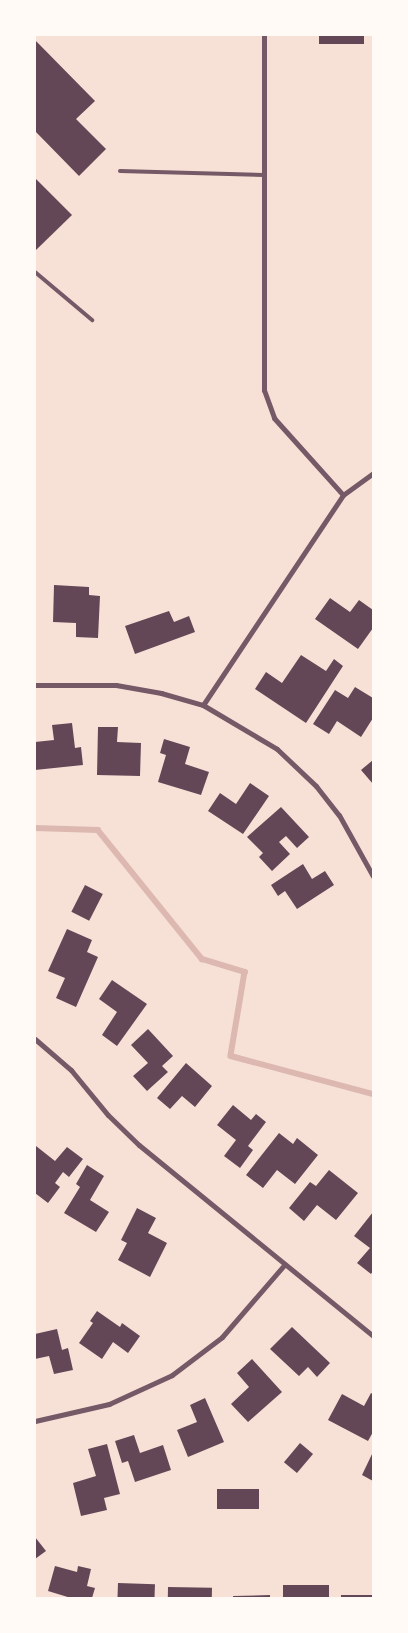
<!DOCTYPE html>
<style>
body{margin:0}
#map{position:relative;width:408px;height:1633px;overflow:hidden;background:#f7e1d7;font-family:"Alegreya Sans",sans-serif}
div>[style]{position:absolute}
.stream>*{height:5.5px;margin:-2.75px;padding:0 2.75px;transform-origin:2.75px;border-radius:2.75px;background:#dcb8b0}
.building>*{inset:0;background:#644757;transform-origin:0 0}
.service>*{height:4px;margin:-2px;padding:0 2px;transform-origin:2px;border-radius:2px;background:#755966}
.minor>*{height:5px;margin:-2.5px;padding:0 2.5px;transform-origin:2.5px;border-radius:2.5px;background:#755966}
span{translate:-50% -50%;white-space:nowrap;text-align:center;line-height:1.15;-webkit-text-stroke:4px #fffaf5;paint-order:stroke}
.frame{position:absolute;inset:0;border:36px solid #fffaf5;pointer-events:none}
</style>
<div id="map">
<div class="stream">
<i style="left:35px;top:828px;width:63px;rotate:1.8deg"></i>
<i style="left:98px;top:830px;width:166px;rotate:51.1deg"></i>
<i style="left:202px;top:959px;width:45px;rotate:16.8deg"></i>
<i style="left:245px;top:972px;width:85px;rotate:99.5deg"></i>
<i style="left:231px;top:1056px;width:147px;rotate:15deg"></i>
</div>
<div class="building">
<i style="left:319px;top:35px;width:45px;height:9px"></i>
<i style="clip-path:polygon(35px 40px,95px 101px,76px 119px,106px 149px,79px 176px,35px 131px)"></i>
<i style="clip-path:polygon(35px 178px,72px 215px,35px 251px)"></i>
<i style="clip-path:polygon(54px 585px,89px 587px,89px 595px,100px 596px,98px 638px,76px 637px,76px 623px,53px 622px)"></i>
<i style="clip-path:polygon(330px 598px,350px 612px,359px 600px,373px 610px,373px 628px,358px 649px,315px 619px)"></i>
<i style="clip-path:polygon(169px 611px,174px 622px,189px 616px,195px 632px,135px 654px,125px 626px)"></i>
<i style="clip-path:polygon(301px 655px,326px 671px,334px 659px,343px 666px,306px 723px,255px 689px,266px 672px,282px 683px)"></i>
<i style="clip-path:polygon(355px 687px,373px 698px,373px 718px,361px 737px,337px 721px,329px 734px,313px 724px,335px 690px,348px 698px)"></i>
<i style="clip-path:polygon(72px 723px,75px 748px,81px 747px,83px 765px,35px 770px,35px 742px,54px 740px,52px 725px)"></i>
<i style="clip-path:polygon(98px 727px,118px 727px,117px 742px,141px 743px,140px 776px,97px 775px)"></i>
<i style="clip-path:polygon(164px 739px,190px 747px,185px 764px,209px 772px,201px 795px,158px 782px,166px 755px,160px 753px)"></i>
<i style="clip-path:polygon(373px 760px,373px 784px,361px 770px)"></i>
<i style="clip-path:polygon(250px 783px,269px 796px,243px 834px,208px 811px,220px 793px,236px 804px)"></i>
<i style="clip-path:polygon(281px 807px,309px 837px,297px 848px,286px 836px,279px 842px,290px 854px,272px 871px,259px 857px,263px 853px,247px 837px)"></i>
<i style="clip-path:polygon(303px 864px,312px 879px,325px 871px,334px 885px,297px 909px,285px 891px,278px 896px,271px 885px)"></i>
<i style="left:85px;top:885px;width:20px;height:30px;rotate:27deg"></i>
<i style="clip-path:polygon(67px 929px,92px 940px,87px 952px,98px 957px,76px 1007px,56px 998px,65px 978px,48px 971px)"></i>
<i style="clip-path:polygon(112px 980px,147px 1004px,117px 1046px,102px 1035px,117px 1012px,99px 999px)"></i>
<i style="clip-path:polygon(148px 1029px,173px 1056px,162px 1066px,168px 1072px,147px 1091px,133px 1076px,148px 1063px,131px 1045px)"></i>
<i style="clip-path:polygon(186px 1063px,212px 1086px,195px 1107px,182px 1096px,170px 1109px,157px 1098px)"></i>
<i style="clip-path:polygon(233px 1105px,251px 1120px,256px 1114px,266px 1122px,248px 1146px,253px 1150px,240px 1168px,224px 1156px,236px 1140px,217px 1125px)"></i>
<i style="clip-path:polygon(279px 1133px,293px 1144px,297px 1138px,318px 1155px,295px 1184px,277px 1170px,263px 1188px,246px 1175px)"></i>
<i style="clip-path:polygon(36px 1146px,55px 1161px,67px 1147px,83px 1159px,69px 1177px,63px 1172px,55px 1183px,60px 1187px,48px 1203px,35px 1193px)"></i>
<i style="clip-path:polygon(87px 1165px,104px 1176px,90px 1200px,109px 1212px,96px 1232px,64px 1213px,80px 1187px,76px 1184px)"></i>
<i style="clip-path:polygon(329px 1170px,358px 1193px,336px 1220px,317px 1205px,304px 1221px,289px 1208px,310px 1182px,316px 1186px)"></i>
<i style="clip-path:polygon(137px 1208px,156px 1218px,148px 1233px,167px 1243px,150px 1277px,118px 1260px,127px 1243px,121px 1240px)"></i>
<i style="clip-path:polygon(373px 1212px,373px 1271px,371px 1274px,357px 1263px,370px 1248px,354px 1236px)"></i>
<i style="clip-path:polygon(97px 1311px,120px 1327px,122px 1323px,140px 1336px,128px 1353px,113px 1342px,102px 1359px,79px 1343px,93px 1323px,90px 1321px)"></i>
<i style="clip-path:polygon(292px 1327px,330px 1363px,317px 1377px,308px 1367px,299px 1376px,270px 1349px)"></i>
<i style="clip-path:polygon(57px 1329px,62px 1350px,68px 1348px,73px 1370px,54px 1374px,49px 1356px,35px 1359px,35px 1334px)"></i>
<i style="clip-path:polygon(252px 1359px,282px 1392px,248px 1422px,231px 1404px,249px 1387px,237px 1373px)"></i>
<i style="clip-path:polygon(371px 1393px,373px 1394px,373px 1432px,368px 1441px,328px 1420px,342px 1394px,364px 1406px)"></i>
<i style="clip-path:polygon(205px 1398px,224px 1442px,188px 1457px,177px 1430px,197px 1422px,190px 1405px)"></i>
<i style="clip-path:polygon(134px 1435px,140px 1453px,163px 1445px,171px 1470px,135px 1482px,128px 1461px,122px 1463px,115px 1441px)"></i>
<i style="left:300px;top:1443px;width:17px;height:25px;rotate:40deg"></i>
<i style="clip-path:polygon(107px 1444px,120px 1494px,104px 1498px,107px 1510px,81px 1516px,73px 1483px,96px 1476px,88px 1449px)"></i>
<i style="clip-path:polygon(373px 1452px,373px 1481px,362px 1475px)"></i>
<i style="left:217px;top:1489px;width:42px;height:20px"></i>
<i style="clip-path:polygon(35px 1537px,46px 1551px,35px 1559px)"></i>
<i style="clip-path:polygon(55px 1566px,77px 1572px,78px 1566px,91px 1569px,87px 1586px,95px 1588px,92px 1598px,71px 1598px,48px 1591px)"></i>
<i style="left:118px;top:1583px;width:37px;height:15px;rotate:2deg"></i>
<i style="left:329px;top:1585px;width:13px;height:46px;rotate:90deg"></i>
<i style="left:168px;top:1587px;width:44px;height:11px;rotate:1deg"></i>
<i style="clip-path:polygon(270px 1595px,270px 1598px,233px 1598px,233px 1596px)"></i>
<i style="left:341px;top:1595px;width:32px;height:3px"></i>
</div>
<div class="service">
<i style="left:120px;top:171px;width:144px;rotate:1.6deg"></i>
<i style="left:35px;top:272px;width:75px;rotate:40.1deg"></i>
</div>
<div class="minor">
<i style="left:264px;top:35px;width:355px;rotate:90deg"></i>
<i style="left:264px;top:390px;width:30px;rotate:70deg"></i>
<i style="left:274px;top:418px;width:103px;rotate:48.1deg"></i>
<i style="left:35px;top:685px;width:81px"></i>
<i style="left:116px;top:685px;width:46px;rotate:10.1deg"></i>
<i style="left:161px;top:693px;width:44px;rotate:15.9deg"></i>
<i style="left:203px;top:705px;width:86px;rotate:30.7deg"></i>
<i style="left:277px;top:749px;width:54px;rotate:43.5deg"></i>
<i style="left:316px;top:786px;width:37px;rotate:52deg"></i>
<i style="left:339px;top:815px;width:70px;rotate:60.9deg"></i>
<i style="left:203px;top:705px;width:252px;rotate:-56.3deg"></i>
<i style="left:343px;top:495px;width:37px;rotate:-36deg"></i>
<i style="left:35px;top:1039px;width:48px;rotate:40.7deg"></i>
<i style="left:71px;top:1070px;width:58px;rotate:50.6deg"></i>
<i style="left:108px;top:1115px;width:43px;rotate:44.1deg"></i>
<i style="left:139px;top:1145px;width:302px;rotate:39.2deg"></i>
<i style="left:35px;top:1421px;width:76px;rotate:-12.9deg"></i>
<i style="left:109px;top:1404px;width:69px;rotate:-24.7deg"></i>
<i style="left:172px;top:1375px;width:63px;rotate:-37.2deg"></i>
<i style="left:222px;top:1337px;width:96px;rotate:-49.2deg"></i>
</div>
<div class="frame"></div>
</div>
